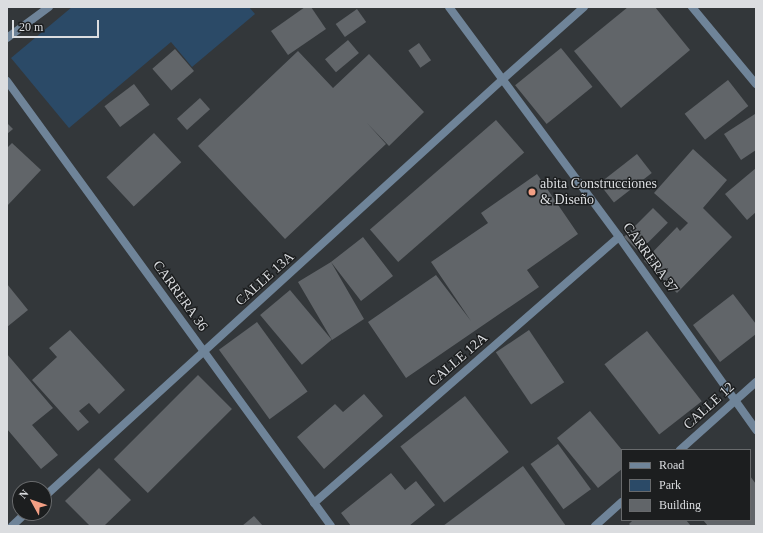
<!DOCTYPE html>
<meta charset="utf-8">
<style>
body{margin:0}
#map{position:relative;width:763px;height:533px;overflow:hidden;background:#33373a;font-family:Georgia,serif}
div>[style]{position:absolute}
.green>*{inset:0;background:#2b4a67}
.building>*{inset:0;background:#616569;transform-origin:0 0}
.minor>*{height:8px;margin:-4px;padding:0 4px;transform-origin:4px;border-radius:4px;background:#6f8499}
.tertiary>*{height:8px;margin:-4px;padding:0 4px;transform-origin:4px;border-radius:4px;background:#6f8499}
.dots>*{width:11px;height:11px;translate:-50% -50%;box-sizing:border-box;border:2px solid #1c1e1f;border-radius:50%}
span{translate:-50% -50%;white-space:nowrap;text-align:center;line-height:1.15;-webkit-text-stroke:3px #1c1e1f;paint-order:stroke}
.poi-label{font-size:14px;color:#dbdde0}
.left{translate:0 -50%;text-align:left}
.street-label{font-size:14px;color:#dbdde0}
.frame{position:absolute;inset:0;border:8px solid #dbdde0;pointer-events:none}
.legend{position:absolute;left:621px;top:449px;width:130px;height:72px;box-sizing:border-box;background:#1c1e1f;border:1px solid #686a6c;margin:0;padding:5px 7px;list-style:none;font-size:12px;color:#dbdde0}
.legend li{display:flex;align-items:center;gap:8px;height:20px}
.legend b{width:20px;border:1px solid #686a6c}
.north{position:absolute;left:12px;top:481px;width:40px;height:40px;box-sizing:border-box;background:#1c1e1f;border:1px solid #686a6c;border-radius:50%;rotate:310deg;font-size:11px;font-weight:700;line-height:16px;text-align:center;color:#dbdde0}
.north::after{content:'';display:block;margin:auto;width:14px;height:18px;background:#f39f84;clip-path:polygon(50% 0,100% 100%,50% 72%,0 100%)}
.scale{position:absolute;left:12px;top:20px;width:87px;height:18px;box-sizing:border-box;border:2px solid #dbdde0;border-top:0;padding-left:5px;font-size:12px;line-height:14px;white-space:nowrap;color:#dbdde0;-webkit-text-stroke:3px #1c1e1f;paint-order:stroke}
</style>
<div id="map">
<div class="green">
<i style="clip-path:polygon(72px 7px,249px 7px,255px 14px,192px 67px,171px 42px,69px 128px,11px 58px)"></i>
</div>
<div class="building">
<i style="clip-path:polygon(305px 7px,311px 7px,326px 29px,288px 55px,271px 31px)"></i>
<i style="clip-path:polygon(628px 7px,655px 7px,690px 50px,621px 108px,574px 51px)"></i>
<i style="left:357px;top:9px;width:16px;height:26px;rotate:55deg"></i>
<i style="left:348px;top:40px;width:17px;height:30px;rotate:50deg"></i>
<i style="left:419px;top:43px;width:21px;height:13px;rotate:55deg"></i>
<i style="left:561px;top:48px;width:50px;height:59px;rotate:51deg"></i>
<i style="left:175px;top:49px;width:29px;height:30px;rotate:49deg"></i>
<i style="clip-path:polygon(298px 51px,333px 88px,369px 54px,424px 112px,389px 146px,367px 123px,386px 144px,285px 239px,198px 146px)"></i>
<i style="left:728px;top:80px;width:33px;height:55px;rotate:52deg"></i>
<i style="left:134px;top:84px;width:26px;height:37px;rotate:53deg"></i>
<i style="left:200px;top:98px;width:15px;height:31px;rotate:48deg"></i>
<i style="clip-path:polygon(755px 114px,756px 150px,741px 160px,724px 134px)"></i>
<i style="left:496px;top:120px;width:43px;height:167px;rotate:49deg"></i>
<i style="clip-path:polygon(7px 123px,13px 129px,7px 134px)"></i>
<i style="left:154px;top:133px;width:40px;height:65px;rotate:47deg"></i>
<i style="clip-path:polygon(12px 143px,41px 170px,7px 206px,7px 148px)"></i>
<i style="clip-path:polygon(693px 149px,727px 180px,703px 208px,732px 237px,677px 293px,644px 261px,677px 227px,680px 231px,688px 223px,654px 193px)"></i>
<i style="left:637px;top:154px;width:24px;height:48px;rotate:52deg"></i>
<i style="clip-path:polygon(756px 168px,756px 212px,747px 220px,725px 194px)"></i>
<i style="clip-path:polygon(537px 174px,578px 234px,527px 270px,539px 287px,406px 378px,368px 322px,436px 275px,471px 321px,431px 262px,488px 223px,481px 213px)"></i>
<i style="left:653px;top:208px;width:21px;height:41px;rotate:45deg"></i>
<i style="clip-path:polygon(363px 237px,393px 276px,361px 301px,331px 262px,364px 319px,332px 340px,298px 282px,331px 262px)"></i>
<i style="clip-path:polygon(7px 284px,28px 310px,7px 327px)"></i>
<i style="left:290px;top:290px;width:65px;height:39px;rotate:50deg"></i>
<i style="clip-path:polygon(733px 294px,756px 324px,756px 334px,720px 362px,693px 325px)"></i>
<i style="left:257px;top:322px;width:86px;height:47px;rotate:54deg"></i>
<i style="clip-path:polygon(70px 330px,125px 390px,99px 414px,89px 403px,79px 411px,89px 422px,78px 431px,32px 380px,57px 357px,49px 348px)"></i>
<i style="left:529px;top:330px;width:63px;height:40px;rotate:56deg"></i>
<i style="left:647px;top:331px;width:89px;height:54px;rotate:52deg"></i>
<i style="clip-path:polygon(7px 354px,53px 408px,32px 425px,58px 455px,41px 469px,7px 429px)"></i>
<i style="left:198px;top:375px;width:48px;height:119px;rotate:45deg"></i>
<i style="clip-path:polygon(364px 394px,383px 416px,324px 469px,297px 437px,335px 404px,343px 412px)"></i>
<i style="left:465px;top:396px;width:71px;height:82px;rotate:52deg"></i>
<i style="clip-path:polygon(590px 411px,622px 450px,622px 469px,598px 488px,557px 438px)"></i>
<i style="left:558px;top:444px;width:56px;height:34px;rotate:54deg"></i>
<i style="clip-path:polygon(523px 466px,566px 526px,443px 526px)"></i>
<i style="clip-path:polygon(99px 468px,131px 500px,104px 526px,90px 526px,65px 501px)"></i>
<i style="clip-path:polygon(391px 473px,405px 490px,416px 481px,435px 505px,409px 526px,351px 526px,341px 513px)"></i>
<i style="clip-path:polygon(750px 476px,756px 484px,756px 526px,708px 526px,703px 520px,750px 520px)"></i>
<i style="clip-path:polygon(254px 516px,263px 526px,242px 526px)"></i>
<i style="clip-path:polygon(633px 520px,686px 520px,691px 526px,631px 526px,629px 524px)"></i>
</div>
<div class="minor">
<i style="left:692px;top:7px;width:100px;rotate:50.3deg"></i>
<i style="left:7px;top:38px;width:52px;rotate:-36.4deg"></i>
<i style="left:503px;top:79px;width:108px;rotate:-41.6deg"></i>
<i style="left:7px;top:81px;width:550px;rotate:53.94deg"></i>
<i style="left:680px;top:450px;width:102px;rotate:-41.8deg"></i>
<i style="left:314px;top:503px;width:405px;rotate:-41.1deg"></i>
<i style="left:595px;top:526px;width:36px;rotate:-42deg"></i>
</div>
<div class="tertiary">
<i style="left:449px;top:7px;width:286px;rotate:53.5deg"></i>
<i style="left:619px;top:237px;width:237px;rotate:54.6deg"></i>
<i style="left:44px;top:497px;width:621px;rotate:-42.32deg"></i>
<i style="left:12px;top:526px;width:19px;rotate:-43deg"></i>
</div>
<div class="dots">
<i style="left:532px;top:192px;background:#f39f84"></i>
</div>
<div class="poi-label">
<span class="left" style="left:540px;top:192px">abita Construcciones<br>&amp; Diseño</span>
</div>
<div class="street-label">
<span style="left:650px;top:258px;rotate:54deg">CARRERA 37</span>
<span style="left:265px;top:279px;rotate:-42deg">CALLE 13A</span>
<span style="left:180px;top:296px;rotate:54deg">CARRERA 36</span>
<span style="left:458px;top:360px;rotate:-41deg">CALLE 12A</span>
<span style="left:709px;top:406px;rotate:-42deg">CALLE 12</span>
</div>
<div class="frame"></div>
<ul class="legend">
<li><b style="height:5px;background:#6f8499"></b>Road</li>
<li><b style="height:11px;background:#2b4a67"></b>Park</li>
<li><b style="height:11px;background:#616569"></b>Building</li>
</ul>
<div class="north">N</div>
<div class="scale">20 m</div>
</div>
